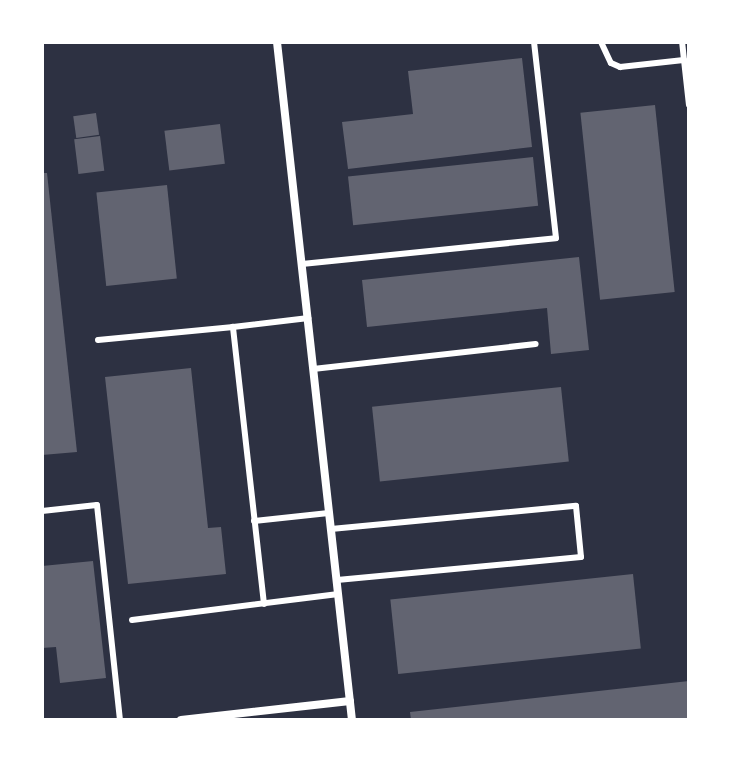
<!DOCTYPE html>
<style>
body{margin:0}
#map{position:relative;width:731px;height:762px;overflow:hidden;background:#2d3142;font-family:"PT Serif",serif}
div>[style]{position:absolute}
.building>*{inset:0;background:#626471;transform-origin:0 0}
.service>*{height:6px;margin:-3px;padding:0 3px;transform-origin:3px;border-radius:3px;background:#fff}
.minor>*{height:8px;margin:-4px;padding:0 4px;transform-origin:4px;border-radius:4px;background:#fff}
span{translate:-50% -50%;white-space:nowrap;text-align:center;line-height:1.15;-webkit-text-stroke:6px #fff;paint-order:stroke}
.frame{position:absolute;inset:0;border:44px solid #fff;pointer-events:none}
</style>
<div id="map">
<div class="building">
<i style="clip-path:polygon(522px 58px,532px 147px,348px 169px,342px 122px,413px 114px,408px 71px)"></i>
<i style="left:655px;top:105px;width:188px;height:75px;rotate:84deg"></i>
<i style="left:96px;top:113px;width:22px;height:23px;rotate:82deg"></i>
<i style="left:220px;top:124px;width:40px;height:56px;rotate:83deg"></i>
<i style="left:100px;top:136px;width:35px;height:26px;rotate:83deg"></i>
<i style="left:533px;top:157px;width:49px;height:186px;rotate:84deg"></i>
<i style="clip-path:polygon(42px 173px,47px 173px,77px 452px,42px 455px)"></i>
<i style="left:167px;top:185px;width:94px;height:71px;rotate:84deg"></i>
<i style="clip-path:polygon(579px 257px,589px 350px,551px 354px,547px 308px,367px 327px,362px 280px)"></i>
<i style="clip-path:polygon(191px 368px,208px 528px,221px 527px,226px 574px,128px 584px,105px 377px)"></i>
<i style="left:561px;top:387px;width:75px;height:190px;rotate:84deg"></i>
<i style="clip-path:polygon(93px 561px,106px 678px,60px 683px,56px 647px,42px 648px,42px 566px)"></i>
<i style="left:633px;top:574px;width:75px;height:244px;rotate:84deg"></i>
<i style="clip-path:polygon(689px 681px,689px 720px,411px 720px,410px 712px)"></i>
</div>
<div class="service">
<i style="left:601px;top:42px;width:23px;rotate:65deg"></i>
<i style="left:611px;top:63px;width:10px;rotate:24deg"></i>
<i style="left:620px;top:67px;width:64px;rotate:-6.2deg"></i>
<i style="left:684px;top:60px;width:18px;rotate:-96deg"></i>
<i style="left:684px;top:60px;width:45px;rotate:83.7deg"></i>
<i style="left:302px;top:264px;width:255px;rotate:-5.8deg"></i>
<i style="left:556px;top:238px;width:197px;rotate:-96.4deg"></i>
<i style="left:98px;top:340px;width:136px;rotate:-5.5deg"></i>
<i style="left:313px;top:369px;width:224px;rotate:-6.4deg"></i>
<i style="left:42px;top:511px;width:55px;rotate:-6.2deg"></i>
<i style="left:97px;top:505px;width:216px;rotate:83.9deg"></i>
<i style="left:254px;top:521px;width:75px;rotate:-6.1deg"></i>
<i style="left:331px;top:529px;width:246px;rotate:-5.4deg"></i>
<i style="left:576px;top:506px;width:51px;rotate:84.4deg"></i>
<i style="left:581px;top:557px;width:245px;rotate:174.6deg"></i>
<i style="left:264px;top:604px;width:279px;rotate:-96.4deg"></i>
<i style="left:233px;top:327px;width:76px;rotate:-6.8deg"></i>
<i style="left:132px;top:620px;width:208px;rotate:-7.2deg"></i>
</div>
<div class="minor">
<i style="left:277px;top:42px;width:682px;rotate:83.69deg"></i>
<i style="left:181px;top:720px;width:170px;rotate:-6.4deg"></i>
</div>
<div class="frame"></div>
</div>
